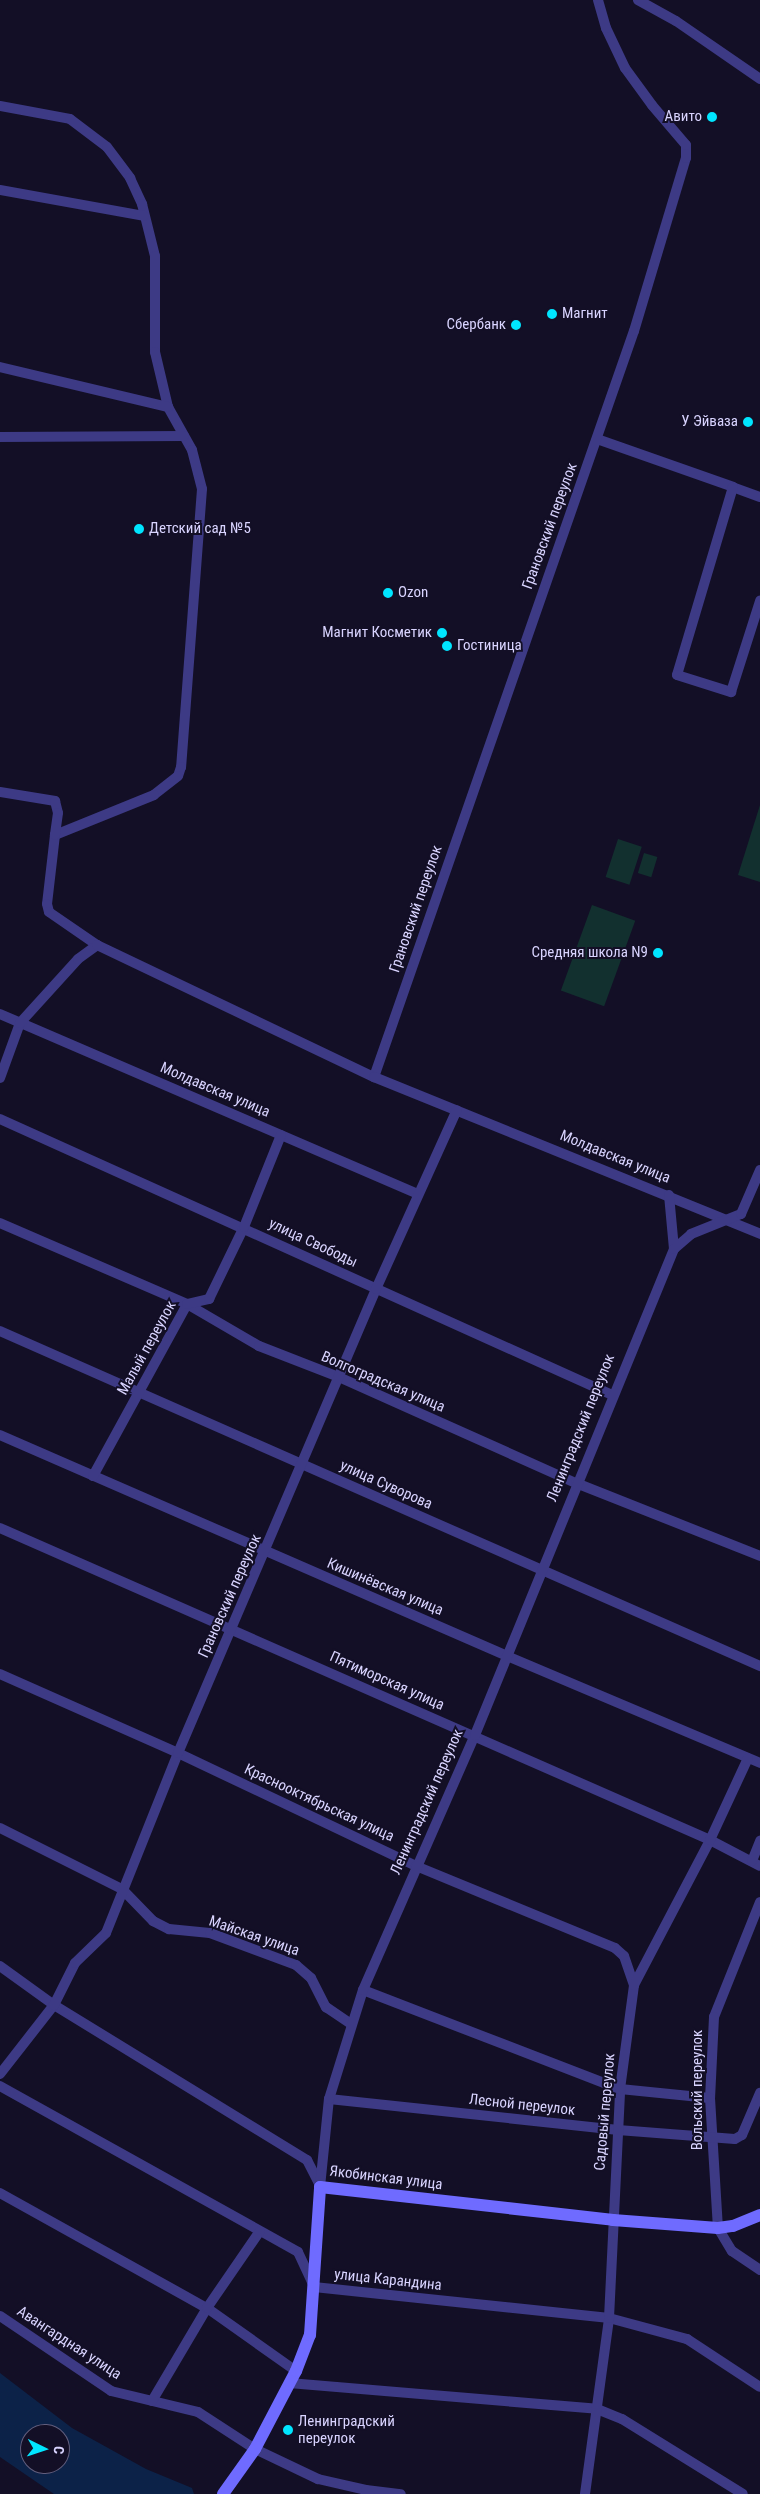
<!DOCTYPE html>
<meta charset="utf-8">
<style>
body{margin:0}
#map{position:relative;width:760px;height:2494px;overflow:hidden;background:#130f26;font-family:"Roboto Condensed",sans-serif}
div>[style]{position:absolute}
.green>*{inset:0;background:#12302f;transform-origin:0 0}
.water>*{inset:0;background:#0c2248}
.street>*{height:10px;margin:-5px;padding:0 5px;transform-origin:5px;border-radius:5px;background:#3d3a85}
.secondary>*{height:12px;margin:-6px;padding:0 6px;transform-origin:6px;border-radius:6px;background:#6f6bff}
.dots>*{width:14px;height:14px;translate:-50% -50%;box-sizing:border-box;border:2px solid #130f26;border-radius:50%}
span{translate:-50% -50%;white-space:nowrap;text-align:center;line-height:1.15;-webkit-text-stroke:4px #130f26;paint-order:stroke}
.poi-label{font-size:15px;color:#d9d4ff}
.right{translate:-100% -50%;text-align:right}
.left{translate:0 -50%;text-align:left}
.street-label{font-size:15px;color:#d9d4ff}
.north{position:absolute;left:20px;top:2424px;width:50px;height:50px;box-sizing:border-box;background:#130f26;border:1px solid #625e7d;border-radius:50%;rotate:94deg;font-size:14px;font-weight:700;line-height:20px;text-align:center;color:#d9d4ff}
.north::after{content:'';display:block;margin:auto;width:18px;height:22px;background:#00e5ff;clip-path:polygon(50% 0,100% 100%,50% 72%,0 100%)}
</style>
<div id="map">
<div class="green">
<i style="clip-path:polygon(760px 805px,760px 882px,738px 875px)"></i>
<i style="left:618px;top:839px;width:25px;height:40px;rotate:18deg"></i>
<i style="left:644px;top:853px;width:14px;height:21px;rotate:17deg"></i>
<i style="left:592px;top:905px;width:46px;height:91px;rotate:20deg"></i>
</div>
<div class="water">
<i style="clip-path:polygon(evenodd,0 2373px,72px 2428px,146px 2469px,192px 2488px,194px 2494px,54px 2494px,0 2457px,0 2373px,30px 2434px,60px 2434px,60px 2464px,30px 2464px,30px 2434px)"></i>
</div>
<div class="street">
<i style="left:638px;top:0;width:43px;rotate:28.9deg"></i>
<i style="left:676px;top:21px;width:102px;rotate:34.6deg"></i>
<i style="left:0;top:106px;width:71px;rotate:10.5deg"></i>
<i style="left:70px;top:119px;width:46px;rotate:37.1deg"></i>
<i style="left:107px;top:147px;width:39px;rotate:53deg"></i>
<i style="left:130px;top:178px;width:29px;rotate:65deg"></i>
<i style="left:142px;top:204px;width:54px;rotate:76deg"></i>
<i style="left:155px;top:256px;width:96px;rotate:90deg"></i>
<i style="left:155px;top:352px;width:57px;rotate:76.7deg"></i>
<i style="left:168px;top:407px;width:49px;rotate:60.8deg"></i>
<i style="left:192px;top:450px;width:40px;rotate:75.6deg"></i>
<i style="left:202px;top:489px;width:279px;rotate:94.3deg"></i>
<i style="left:181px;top:767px;width:9px;rotate:108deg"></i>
<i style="left:178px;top:776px;width:31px;rotate:142deg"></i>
<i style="left:154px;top:795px;width:107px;rotate:158deg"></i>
<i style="left:55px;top:835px;width:69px;rotate:96.6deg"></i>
<i style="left:47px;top:904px;width:8px;rotate:76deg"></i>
<i style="left:49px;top:912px;width:58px;rotate:34.5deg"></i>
<i style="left:0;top:190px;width:146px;rotate:10.2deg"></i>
<i style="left:0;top:367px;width:173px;rotate:13.4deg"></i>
<i style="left:0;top:437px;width:184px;rotate:-0.3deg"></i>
<i style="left:597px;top:439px;width:144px;rotate:19.4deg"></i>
<i style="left:760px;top:497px;width:29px;rotate:-160deg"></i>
<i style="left:733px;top:487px;width:196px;rotate:106.6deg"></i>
<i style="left:677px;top:675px;width:57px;rotate:17.5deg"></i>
<i style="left:731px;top:692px;width:96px;rotate:-72.3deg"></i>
<i style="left:0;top:792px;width:56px;rotate:9.3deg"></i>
<i style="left:55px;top:801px;width:12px;rotate:76deg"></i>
<i style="left:58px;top:813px;width:22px;rotate:98deg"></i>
<i style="left:0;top:1014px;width:455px;rotate:23.3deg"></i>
<i style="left:374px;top:1077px;width:790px;rotate:-70.79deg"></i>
<i style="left:634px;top:331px;width:181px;rotate:-73.3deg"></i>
<i style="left:686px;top:158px;width:13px;rotate:-90deg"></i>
<i style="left:686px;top:145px;width:52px;rotate:-130.4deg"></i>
<i style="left:652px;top:105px;width:46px;rotate:-126.1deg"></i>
<i style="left:625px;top:68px;width:44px;rotate:-115.4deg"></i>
<i style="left:606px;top:28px;width:29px;rotate:-106deg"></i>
<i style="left:0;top:1078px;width:59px;rotate:-70deg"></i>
<i style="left:20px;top:1023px;width:86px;rotate:-47.8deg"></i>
<i style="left:78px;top:959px;width:24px;rotate:-36deg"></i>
<i style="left:97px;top:945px;width:307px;rotate:25.5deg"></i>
<i style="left:374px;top:1077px;width:417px;rotate:22.1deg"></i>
<i style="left:0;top:1119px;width:671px;rotate:24.27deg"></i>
<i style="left:669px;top:1195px;width:54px;rotate:84.7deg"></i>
<i style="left:0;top:1223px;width:204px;rotate:23.4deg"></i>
<i style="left:187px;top:1304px;width:83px;rotate:30.3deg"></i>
<i style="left:259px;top:1346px;width:88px;rotate:21.3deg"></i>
<i style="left:341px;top:1378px;width:257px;rotate:24.1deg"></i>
<i style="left:576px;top:1483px;width:198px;rotate:21.6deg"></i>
<i style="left:0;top:1331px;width:831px;rotate:23.79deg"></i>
<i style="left:0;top:1435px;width:553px;rotate:23.55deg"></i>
<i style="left:507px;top:1656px;width:275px;rotate:22.9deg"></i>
<i style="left:93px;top:1476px;width:196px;rotate:-61.3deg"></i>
<i style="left:187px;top:1304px;width:23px;rotate:-13deg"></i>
<i style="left:209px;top:1299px;width:80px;rotate:-64.1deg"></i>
<i style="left:244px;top:1227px;width:99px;rotate:-68.1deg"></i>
<i style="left:0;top:1528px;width:776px;rotate:23.72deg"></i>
<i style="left:710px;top:1840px;width:56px;rotate:27.5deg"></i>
<i style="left:0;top:1674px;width:195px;rotate:23.9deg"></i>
<i style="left:178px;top:1753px;width:263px;rotate:25.4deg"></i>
<i style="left:416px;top:1866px;width:215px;rotate:22.4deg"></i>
<i style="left:615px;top:1948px;width:12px;rotate:42deg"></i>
<i style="left:624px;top:1956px;width:31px;rotate:71deg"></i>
<i style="left:0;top:1828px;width:136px;rotate:26.6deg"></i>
<i style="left:122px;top:1889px;width:45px;rotate:45.9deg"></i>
<i style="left:153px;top:1921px;width:18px;rotate:27deg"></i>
<i style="left:169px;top:1929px;width:41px;rotate:5.6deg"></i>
<i style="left:210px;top:1933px;width:92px;rotate:20.4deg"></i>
<i style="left:296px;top:1965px;width:20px;rotate:41deg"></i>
<i style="left:311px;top:1978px;width:33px;rotate:63deg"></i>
<i style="left:326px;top:2007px;width:30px;rotate:34deg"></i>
<i style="left:752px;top:1861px;width:22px;rotate:-68deg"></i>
<i style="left:760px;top:1902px;width:124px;rotate:111.8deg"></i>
<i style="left:714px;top:2017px;width:81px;rotate:92.8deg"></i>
<i style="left:710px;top:2098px;width:130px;rotate:86.5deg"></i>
<i style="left:718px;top:2228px;width:27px;rotate:59deg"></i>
<i style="left:732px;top:2251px;width:34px;rotate:34deg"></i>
<i style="left:0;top:1966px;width:67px;rotate:35.8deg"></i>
<i style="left:54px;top:2005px;width:297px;rotate:31.5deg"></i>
<i style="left:307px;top:2160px;width:29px;rotate:63deg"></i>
<i style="left:363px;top:1990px;width:275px;rotate:21.1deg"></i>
<i style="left:620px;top:2089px;width:90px;rotate:5.7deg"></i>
<i style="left:0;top:2074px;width:88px;rotate:-52deg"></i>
<i style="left:54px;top:2005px;width:47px;rotate:-63.4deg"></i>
<i style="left:75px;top:1963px;width:43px;rotate:-44.1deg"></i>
<i style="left:106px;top:1933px;width:194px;rotate:-68.2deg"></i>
<i style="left:178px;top:1753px;width:504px;rotate:-66.89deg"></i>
<i style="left:376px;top:1289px;width:196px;rotate:-65.7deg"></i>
<i style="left:0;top:2086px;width:341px;rotate:29.1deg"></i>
<i style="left:298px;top:2252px;width:38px;rotate:65deg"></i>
<i style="left:314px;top:2287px;width:297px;rotate:6deg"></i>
<i style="left:609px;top:2318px;width:81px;rotate:15.1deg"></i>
<i style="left:687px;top:2339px;width:87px;rotate:33.3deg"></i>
<i style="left:329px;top:2099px;width:291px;rotate:6.1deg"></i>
<i style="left:618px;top:2130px;width:117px;rotate:4.4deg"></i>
<i style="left:735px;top:2139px;width:8px;rotate:-30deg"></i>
<i style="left:742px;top:2135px;width:46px;rotate:-66.8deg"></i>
<i style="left:320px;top:2187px;width:88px;rotate:-84.2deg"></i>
<i style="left:329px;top:2099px;width:114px;rotate:-72.7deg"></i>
<i style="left:363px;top:1990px;width:279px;rotate:-66.3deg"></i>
<i style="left:475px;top:1735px;width:525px;rotate:-67.73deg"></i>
<i style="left:674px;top:1249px;width:23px;rotate:-41deg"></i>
<i style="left:691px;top:1234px;width:54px;rotate:-21.8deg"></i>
<i style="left:741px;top:1214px;width:48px;rotate:-66.6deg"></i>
<i style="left:0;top:2193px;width:237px;rotate:29.1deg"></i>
<i style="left:207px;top:2308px;width:109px;rotate:35.3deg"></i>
<i style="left:0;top:2316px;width:134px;rotate:34deg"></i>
<i style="left:111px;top:2391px;width:89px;rotate:13.6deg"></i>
<i style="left:198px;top:2412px;width:68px;rotate:33deg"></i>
<i style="left:255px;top:2449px;width:70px;rotate:25.5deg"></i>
<i style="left:318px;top:2479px;width:49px;rotate:12.9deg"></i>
<i style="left:366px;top:2490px;width:35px;rotate:7deg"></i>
<i style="left:289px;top:2383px;width:309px;rotate:4.8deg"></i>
<i style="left:597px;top:2409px;width:27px;rotate:22deg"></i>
<i style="left:622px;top:2419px;width:142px;rotate:31.8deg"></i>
<i style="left:152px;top:2401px;width:108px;rotate:-59.4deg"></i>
<i style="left:207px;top:2308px;width:93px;rotate:-55.5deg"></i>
<i style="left:585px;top:2494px;width:178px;rotate:-82.2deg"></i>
<i style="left:609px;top:2318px;width:229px;rotate:-87.2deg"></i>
<i style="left:620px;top:2089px;width:105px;rotate:-82.3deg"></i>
<i style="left:634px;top:1985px;width:164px;rotate:-62.3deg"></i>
<i style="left:710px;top:1840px;width:90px;rotate:-65.1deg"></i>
</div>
<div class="secondary">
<i style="left:223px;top:2494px;width:55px;rotate:-54.6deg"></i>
<i style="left:255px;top:2449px;width:88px;rotate:-62.3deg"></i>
<i style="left:296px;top:2371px;width:39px;rotate:-69deg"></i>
<i style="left:310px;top:2335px;width:148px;rotate:-86.1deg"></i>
<i style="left:320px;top:2187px;width:295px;rotate:6.4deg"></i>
<i style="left:613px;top:2220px;width:105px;rotate:4.4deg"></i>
<i style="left:718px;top:2228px;width:15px;rotate:-8deg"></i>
<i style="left:733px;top:2226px;width:29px;rotate:-22deg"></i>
</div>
<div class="dots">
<i style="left:712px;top:117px;background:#00e5ff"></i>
<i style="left:552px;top:314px;background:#00e5ff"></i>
<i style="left:516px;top:325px;background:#00e5ff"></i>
<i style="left:748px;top:422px;background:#00e5ff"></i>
<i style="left:139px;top:529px;background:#00e5ff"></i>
<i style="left:388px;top:593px;background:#00e5ff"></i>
<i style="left:442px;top:633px;background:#00e5ff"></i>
<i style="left:447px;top:646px;background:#00e5ff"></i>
<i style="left:658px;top:953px;background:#00e5ff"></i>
<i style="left:288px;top:2430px;background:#00e5ff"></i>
</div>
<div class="poi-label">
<span class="right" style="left:702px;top:117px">Авито</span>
<span class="left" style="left:562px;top:314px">Магнит</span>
<span class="right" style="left:506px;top:325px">Сбербанк</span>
<span class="right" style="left:738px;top:422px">У Эйваза</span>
<span class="left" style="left:149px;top:529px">Детский сад №5</span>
<span class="left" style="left:398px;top:593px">Ozon</span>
<span class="right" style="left:432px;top:633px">Магнит Косметик</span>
<span class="left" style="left:457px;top:646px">Гостиница</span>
<span class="right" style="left:648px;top:953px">Средняя школа N9</span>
<span class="left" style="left:298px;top:2430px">Ленинградский<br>переулок</span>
</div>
<div class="street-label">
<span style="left:550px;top:526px;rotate:-70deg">Грановский переулок</span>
<span style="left:416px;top:909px;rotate:-71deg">Грановский переулок</span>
<span style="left:215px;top:1090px;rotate:23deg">Молдавская улица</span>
<span style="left:615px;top:1157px;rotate:22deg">Молдавская улица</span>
<span style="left:313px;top:1243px;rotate:25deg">улица Свободы</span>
<span style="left:147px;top:1348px;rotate:-61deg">Малый переулок</span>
<span style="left:383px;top:1382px;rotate:23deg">Волгоградская улица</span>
<span style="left:581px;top:1428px;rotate:-68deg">Ленинградский переулок</span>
<span style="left:386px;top:1485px;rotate:24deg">улица Суворова</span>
<span style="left:385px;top:1587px;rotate:23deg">Кишинёвская улица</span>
<span style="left:230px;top:1596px;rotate:-66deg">Грановский переулок</span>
<span style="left:387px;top:1681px;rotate:24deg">Пятиморская улица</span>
<span style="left:427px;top:1802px;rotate:-66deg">Ленинградский переулок</span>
<span style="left:319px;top:1803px;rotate:25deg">Краснооктябрьская улица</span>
<span style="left:254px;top:1936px;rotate:19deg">Майская улица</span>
<span style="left:698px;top:2090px;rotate:-90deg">Вольский переулок</span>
<span style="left:522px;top:2105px;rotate:6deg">Лесной переулок</span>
<span style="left:605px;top:2112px;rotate:-85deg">Садовый переулок</span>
<span style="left:386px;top:2178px;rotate:7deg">Якобинская улица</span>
<span style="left:388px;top:2280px;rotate:6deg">улица Карандина</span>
<span style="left:69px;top:2343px;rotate:33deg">Авангардная улица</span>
</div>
<div class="north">С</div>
</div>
